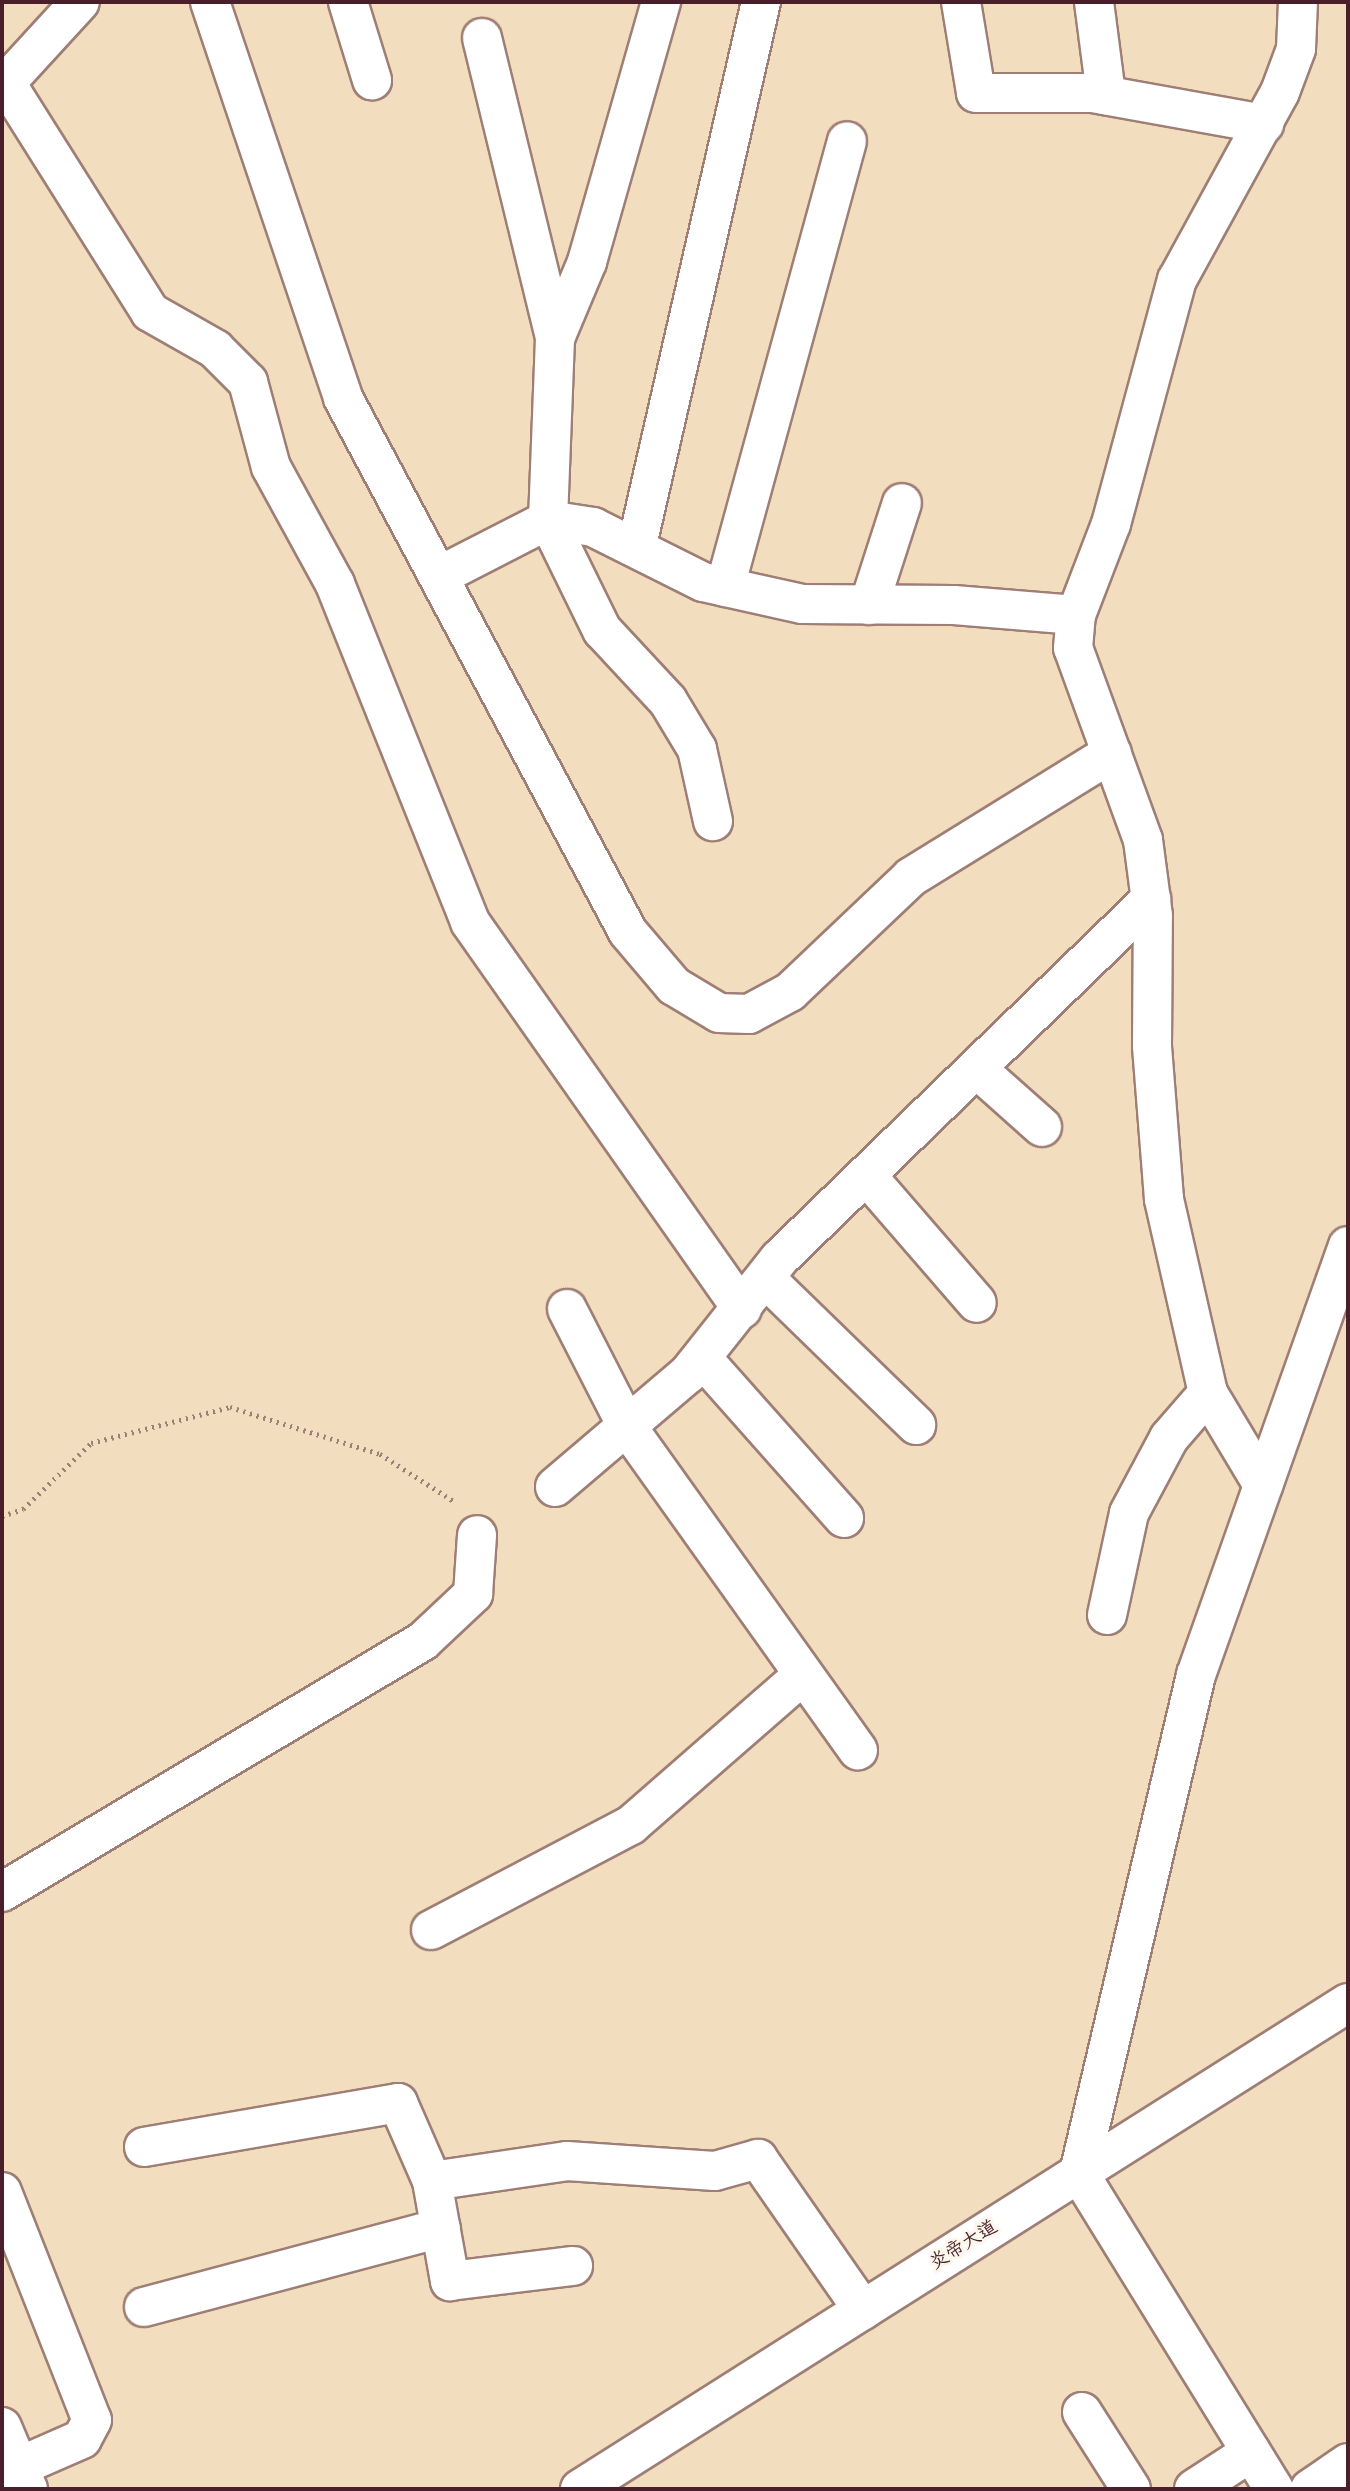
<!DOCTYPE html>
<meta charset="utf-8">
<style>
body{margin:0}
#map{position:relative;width:1350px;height:2491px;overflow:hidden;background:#f2ddbf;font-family:Kalam,"LXGW WenKai TC",sans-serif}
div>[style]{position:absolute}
.path>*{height:4.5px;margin-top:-2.25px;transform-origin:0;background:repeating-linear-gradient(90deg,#9e7e75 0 2px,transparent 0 7px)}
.roads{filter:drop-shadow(2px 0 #9e7e75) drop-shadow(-2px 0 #9e7e75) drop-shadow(0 2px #9e7e75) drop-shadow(0 -2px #9e7e75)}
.minor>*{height:38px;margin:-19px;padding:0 19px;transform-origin:19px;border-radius:19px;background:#fff}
.major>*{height:38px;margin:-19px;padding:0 19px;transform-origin:19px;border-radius:19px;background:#fff}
span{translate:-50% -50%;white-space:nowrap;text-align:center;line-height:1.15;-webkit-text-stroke:6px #fbf7ec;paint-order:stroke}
.street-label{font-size:19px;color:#4a1f2b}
.frame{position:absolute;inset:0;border:4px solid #4a1f2b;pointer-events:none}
</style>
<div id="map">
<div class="path">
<i style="left:2px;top:1516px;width:22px;rotate:-18deg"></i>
<i style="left:23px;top:1509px;width:95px;rotate:-44.1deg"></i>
<i style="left:91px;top:1443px;width:144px;rotate:-14.5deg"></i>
<i style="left:230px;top:1407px;width:157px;rotate:17.4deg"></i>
<i style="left:380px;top:1454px;width:89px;rotate:32.6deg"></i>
</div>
<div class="roads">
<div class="minor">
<i style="left:210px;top:2px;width:418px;rotate:71.4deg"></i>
<i style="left:343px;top:398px;width:605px;rotate:61.91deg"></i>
<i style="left:628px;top:932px;width:71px;rotate:49.6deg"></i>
<i style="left:674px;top:986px;width:52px;rotate:31deg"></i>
<i style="left:719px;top:1013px;width:30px;rotate:2deg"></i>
<i style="left:749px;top:1014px;width:47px;rotate:-28.2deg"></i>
<i style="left:790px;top:992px;width:167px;rotate:-43.5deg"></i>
<i style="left:911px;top:877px;width:236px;rotate:-31.7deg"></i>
<i style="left:348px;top:2px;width:82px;rotate:72.9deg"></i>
<i style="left:661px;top:2px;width:270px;rotate:105.9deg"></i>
<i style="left:587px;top:262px;width:82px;rotate:112.8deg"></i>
<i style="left:555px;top:338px;width:182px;rotate:92.2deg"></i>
<i style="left:548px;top:520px;width:123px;rotate:63.9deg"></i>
<i style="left:602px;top:630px;width:97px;rotate:47.1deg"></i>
<i style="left:668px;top:701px;width:56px;rotate:58.9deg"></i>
<i style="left:697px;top:749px;width:74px;rotate:77.5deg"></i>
<i style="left:961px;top:2px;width:92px;rotate:80.6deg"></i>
<i style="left:976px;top:93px;width:116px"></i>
<i style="left:1092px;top:93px;width:175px;rotate:10.2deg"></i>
<i style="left:1094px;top:2px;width:94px;rotate:82.6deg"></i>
<i style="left:482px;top:38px;width:309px;rotate:76.3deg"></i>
<i style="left:6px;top:83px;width:271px;rotate:57.8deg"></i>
<i style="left:150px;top:312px;width:75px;rotate:29.6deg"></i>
<i style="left:215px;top:349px;width:47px;rotate:45deg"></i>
<i style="left:248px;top:382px;width:88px;rotate:74.9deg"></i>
<i style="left:271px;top:467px;width:133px;rotate:61.3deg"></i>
<i style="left:335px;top:584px;width:364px;rotate:68.2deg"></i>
<i style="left:470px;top:922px;width:473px;rotate:54.9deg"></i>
<i style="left:2px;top:87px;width:115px;rotate:-47.5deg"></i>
<i style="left:637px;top:545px;width:557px;rotate:-77.14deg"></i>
<i style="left:439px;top:576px;width:123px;rotate:-27.2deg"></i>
<i style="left:548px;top:520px;width:46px;rotate:8.8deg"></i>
<i style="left:593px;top:527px;width:123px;rotate:26.6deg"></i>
<i style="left:703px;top:582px;width:101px;rotate:12.5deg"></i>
<i style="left:802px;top:604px;width:152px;rotate:0.4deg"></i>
<i style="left:954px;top:605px;width:122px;rotate:4.7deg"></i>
<i style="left:725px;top:587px;width:462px;rotate:-74.7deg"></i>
<i style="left:869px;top:605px;width:107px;rotate:-72.1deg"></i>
<i style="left:977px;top:1069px;width:87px;rotate:41.7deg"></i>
<i style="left:866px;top:1175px;width:169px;rotate:49.1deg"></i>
<i style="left:765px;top:1278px;width:211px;rotate:44.2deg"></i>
<i style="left:567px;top:1309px;width:134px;rotate:62.9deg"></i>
<i style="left:628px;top:1428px;width:396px;rotate:54.5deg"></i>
<i style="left:702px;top:1358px;width:214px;rotate:48.4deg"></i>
<i style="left:1263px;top:1485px;width:107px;rotate:-120.9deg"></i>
<i style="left:1208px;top:1393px;width:199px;rotate:-102.8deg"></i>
<i style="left:1164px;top:1199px;width:154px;rotate:-94.5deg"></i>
<i style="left:1152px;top:1045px;width:129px;rotate:-89.6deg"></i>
<i style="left:1153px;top:916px;width:77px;rotate:-97.5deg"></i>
<i style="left:1143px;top:840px;width:204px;rotate:-110deg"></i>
<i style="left:1073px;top:648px;width:33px;rotate:-85deg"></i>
<i style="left:1076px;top:615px;width:97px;rotate:-69deg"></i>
<i style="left:1111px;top:524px;width:253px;rotate:-74.9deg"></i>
<i style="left:1177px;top:280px;width:214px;rotate:-61.3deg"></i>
<i style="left:1280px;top:92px;width:46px;rotate:-69.6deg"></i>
<i style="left:1296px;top:49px;width:47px;rotate:-87.6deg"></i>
<i style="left:555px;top:1487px;width:175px;rotate:-40.4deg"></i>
<i style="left:688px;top:1374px;width:147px;rotate:-51.6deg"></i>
<i style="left:779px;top:1259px;width:518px;rotate:-44.06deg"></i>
<i style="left:1107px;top:1615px;width:104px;rotate:-77.8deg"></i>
<i style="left:1129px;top:1513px;width:85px;rotate:-61.9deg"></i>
<i style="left:1169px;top:1438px;width:60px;rotate:-49.1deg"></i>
<i style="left:2px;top:1892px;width:490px;rotate:-30.8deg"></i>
<i style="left:423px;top:1641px;width:69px;rotate:-43.2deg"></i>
<i style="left:473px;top:1594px;width:59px;rotate:-86.1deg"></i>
<i style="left:431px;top:1930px;width:226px;rotate:-27.7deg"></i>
<i style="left:631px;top:1825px;width:228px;rotate:-41.1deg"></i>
<i style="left:144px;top:2147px;width:258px;rotate:-9.8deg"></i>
<i style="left:398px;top:2103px;width:85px;rotate:66.4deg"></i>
<i style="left:432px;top:2181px;width:102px;rotate:79.8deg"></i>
<i style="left:450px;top:2281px;width:124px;rotate:-7deg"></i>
<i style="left:432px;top:2181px;width:136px;rotate:-8.4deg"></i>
<i style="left:567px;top:2161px;width:148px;rotate:3.9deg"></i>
<i style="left:715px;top:2171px;width:45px;rotate:-15.6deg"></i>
<i style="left:758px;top:2159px;width:184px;rotate:55.2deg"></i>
<i style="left:2px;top:2192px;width:245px;rotate:68.5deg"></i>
<i style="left:92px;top:2420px;width:21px;rotate:118deg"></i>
<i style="left:82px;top:2439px;width:87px;rotate:156.4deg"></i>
<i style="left:144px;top:2307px;width:307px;rotate:-14.9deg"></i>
<i style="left:1082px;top:2412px;width:91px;rotate:57.5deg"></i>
<i style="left:2px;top:2427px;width:67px;rotate:67.2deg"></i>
<i style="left:1194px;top:2489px;width:68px;rotate:-33deg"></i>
<i style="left:1274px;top:2489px;width:371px;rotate:-121.7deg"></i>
<i style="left:1079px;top:2173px;width:512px;rotate:-76.78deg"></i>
<i style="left:1196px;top:1675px;width:455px;rotate:-70.5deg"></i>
<i style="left:1310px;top:2489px;width:46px;rotate:-34.4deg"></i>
</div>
<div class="major">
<i style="left:580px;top:2489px;width:909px;rotate:-32.33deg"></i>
</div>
</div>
<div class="street-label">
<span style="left:964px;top:2246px;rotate:-32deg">炎帝大道</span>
</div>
<div class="frame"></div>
</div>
